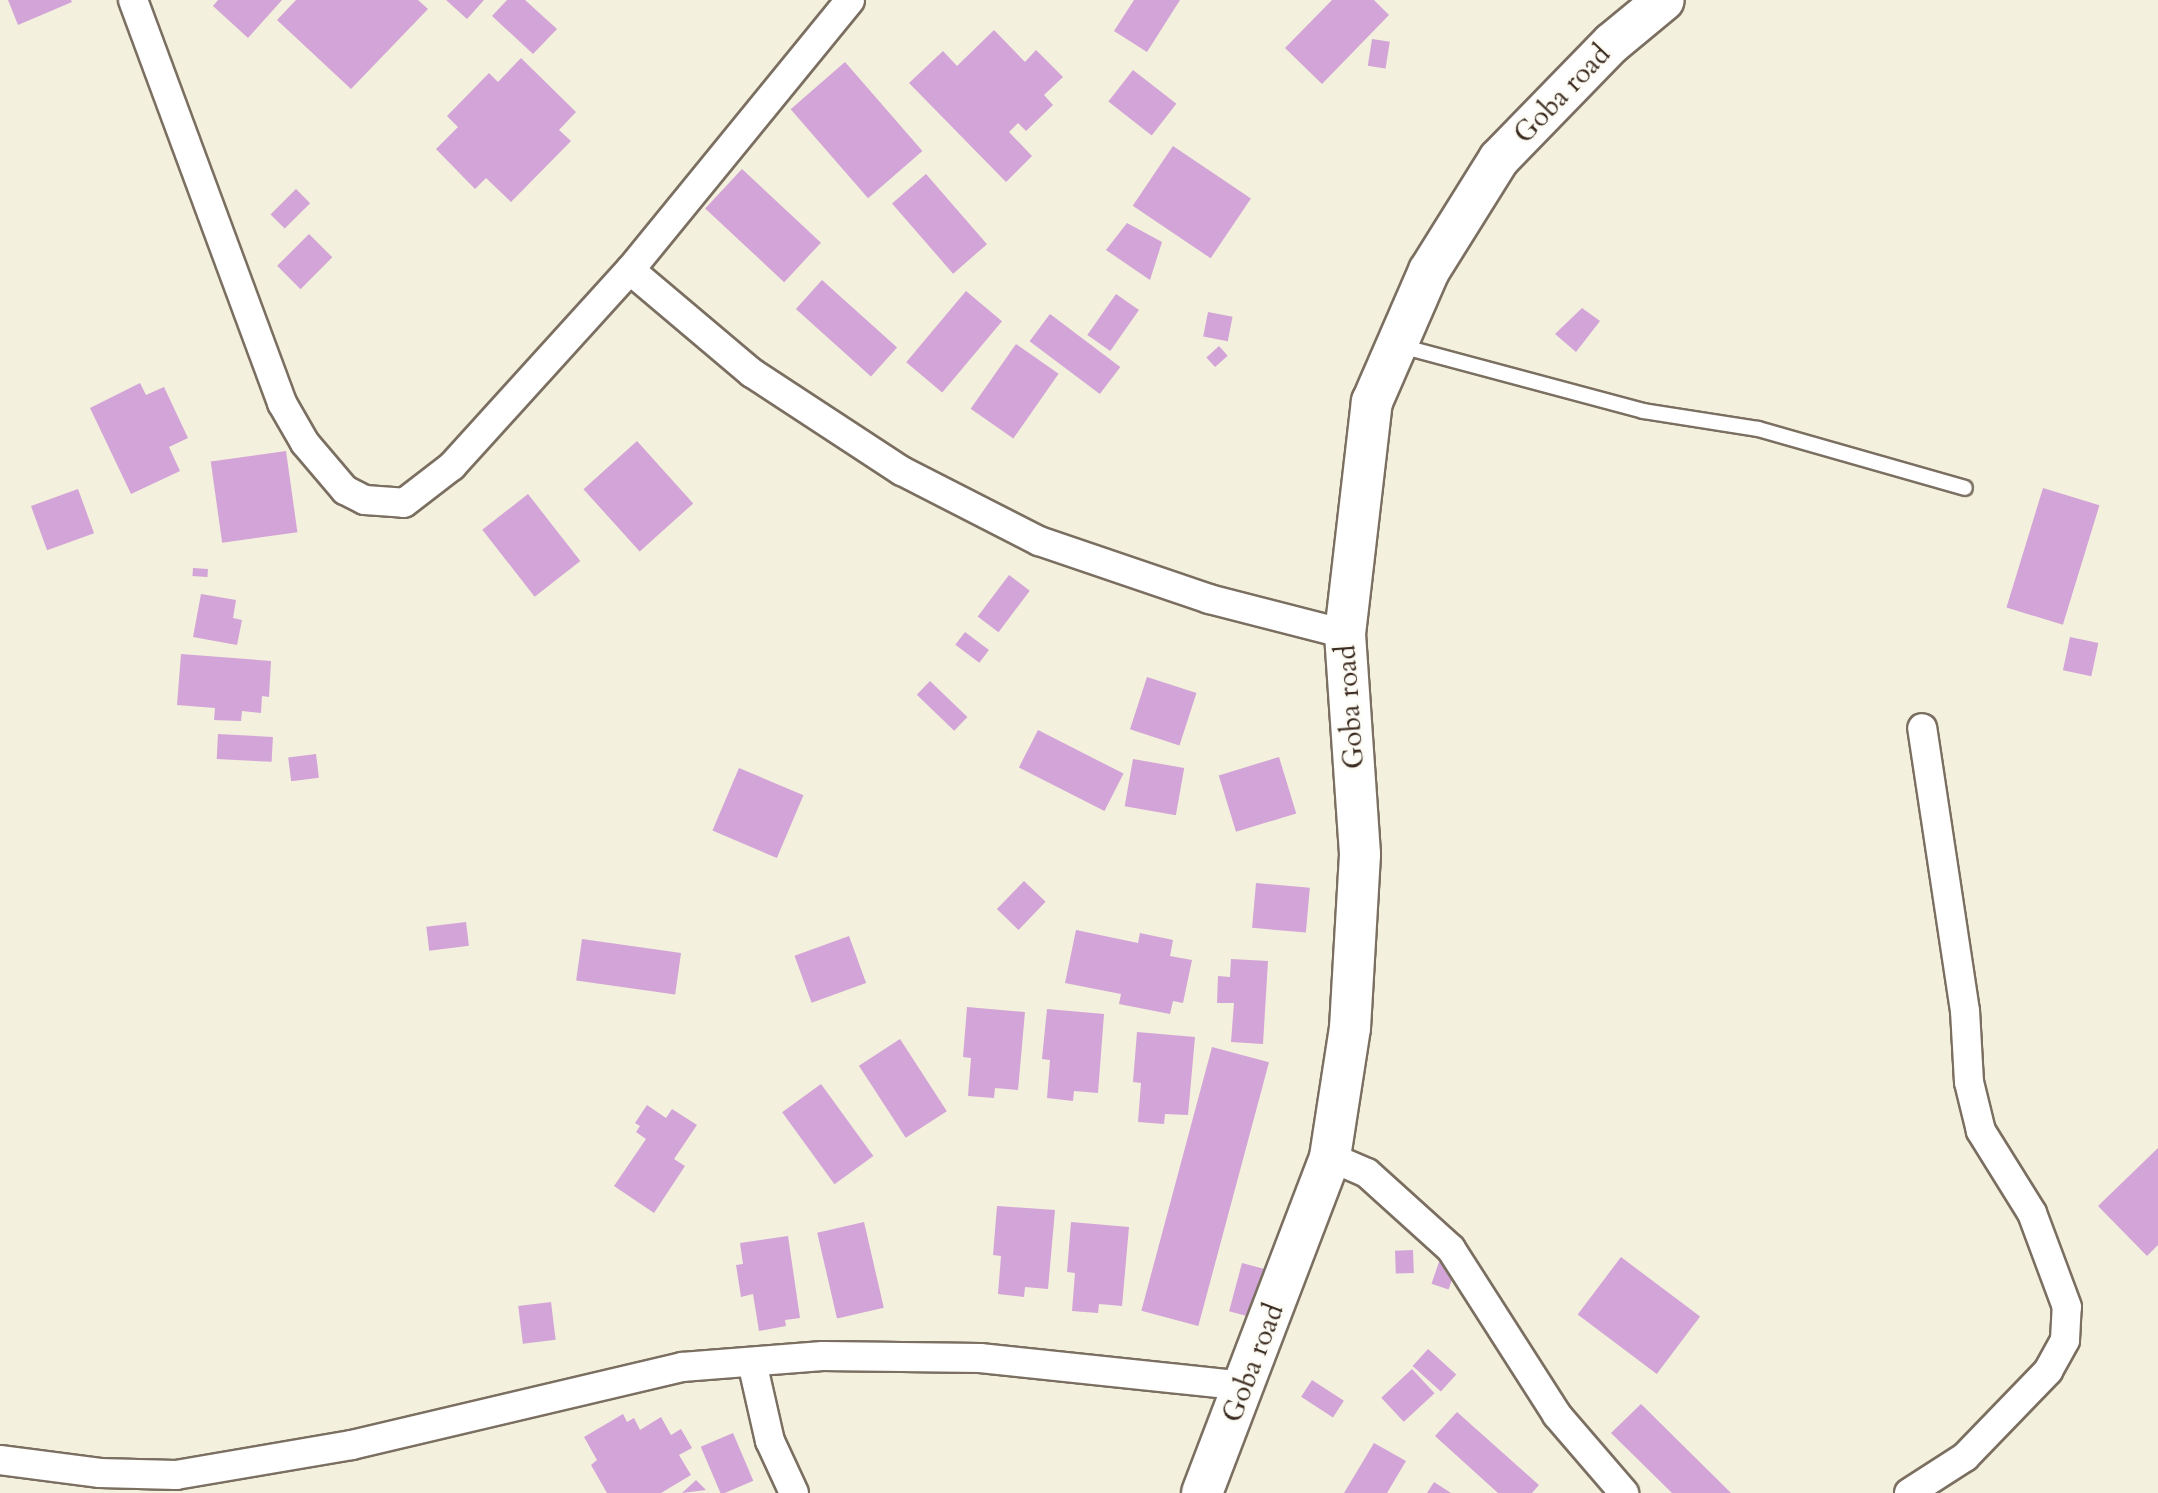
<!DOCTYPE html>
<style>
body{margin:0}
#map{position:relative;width:2158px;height:1493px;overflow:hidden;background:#f3f0dd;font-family:Cardo,serif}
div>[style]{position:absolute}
.building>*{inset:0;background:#d2a4d7;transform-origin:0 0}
.roads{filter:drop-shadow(2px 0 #7b6f61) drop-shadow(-2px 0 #7b6f61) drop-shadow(0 2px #7b6f61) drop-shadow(0 -2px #7b6f61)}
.lane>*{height:14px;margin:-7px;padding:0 7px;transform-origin:7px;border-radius:7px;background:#fff}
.street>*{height:28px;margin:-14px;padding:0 14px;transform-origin:14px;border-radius:14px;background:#fff}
.secondary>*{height:40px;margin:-20px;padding:0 20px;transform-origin:20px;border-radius:20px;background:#fff}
span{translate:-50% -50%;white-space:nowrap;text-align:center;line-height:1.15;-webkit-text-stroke:6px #fdfcf7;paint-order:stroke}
.street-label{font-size:28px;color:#3b2a1e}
</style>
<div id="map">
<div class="building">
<i style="clip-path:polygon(8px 0,71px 0,72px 2px,18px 25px)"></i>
<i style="clip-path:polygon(218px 0,282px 0,248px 38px,213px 6px)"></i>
<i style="clip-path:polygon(296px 0,418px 0,428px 9px,351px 89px,277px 20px)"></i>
<i style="clip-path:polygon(446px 0,484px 0,467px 19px)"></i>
<i style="clip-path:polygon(507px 0,525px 0,557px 29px,533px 54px,492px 16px)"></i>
<i style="clip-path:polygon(1134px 0,1180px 0,1147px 52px,1114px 31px)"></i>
<i style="clip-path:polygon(1332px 0,1374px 0,1389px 15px,1322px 84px,1285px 48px)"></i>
<i style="clip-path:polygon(994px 30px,1025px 62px,1036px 50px,1063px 77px,1044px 95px,1053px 105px,1026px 131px,1018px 123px,1009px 132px,1032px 156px,1006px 182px,909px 83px,943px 51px,957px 66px)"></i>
<i style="left:1372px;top:39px;width:18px;height:27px;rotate:9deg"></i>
<i style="clip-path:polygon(521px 58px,576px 112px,559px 130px,571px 141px,511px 202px,486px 178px,475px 189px,436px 149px,458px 127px,447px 116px,489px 73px,498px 82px)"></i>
<i style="left:845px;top:62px;width:118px;height:72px;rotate:49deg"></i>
<i style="left:1133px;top:70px;width:55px;height:40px;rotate:38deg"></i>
<i style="left:1173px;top:146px;width:94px;height:72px;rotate:34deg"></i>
<i style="left:742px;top:169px;width:108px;height:54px;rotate:43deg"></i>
<i style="left:926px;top:174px;width:93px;height:45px;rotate:49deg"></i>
<i style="left:296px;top:189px;width:20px;height:36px;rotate:45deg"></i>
<i style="clip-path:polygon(1127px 223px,1162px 242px,1150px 280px,1106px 250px)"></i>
<i style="left:309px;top:234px;width:33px;height:45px;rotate:45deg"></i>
<i style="left:822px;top:280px;width:101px;height:39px;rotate:42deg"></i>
<i style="left:966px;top:291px;width:47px;height:93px;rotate:40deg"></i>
<i style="left:1116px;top:294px;width:28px;height:50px;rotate:35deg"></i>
<i style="clip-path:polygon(1582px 308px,1600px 321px,1576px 352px,1555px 334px)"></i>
<i style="left:1208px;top:312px;width:25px;height:25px;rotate:11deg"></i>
<i style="left:1050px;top:314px;width:88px;height:34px;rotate:37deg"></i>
<i style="left:1016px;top:344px;width:52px;height:79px;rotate:35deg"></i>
<i style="left:1219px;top:346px;width:13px;height:17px;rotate:48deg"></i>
<i style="clip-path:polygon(140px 383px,146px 395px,164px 387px,188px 438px,169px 447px,180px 471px,131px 494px,90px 408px)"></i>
<i style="left:637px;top:441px;width:84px;height:72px;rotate:48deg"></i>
<i style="left:286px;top:451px;width:82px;height:76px;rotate:82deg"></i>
<i style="left:2043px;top:488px;width:59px;height:125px;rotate:17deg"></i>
<i style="left:78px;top:489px;width:47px;height:50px;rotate:70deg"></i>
<i style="left:528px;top:494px;width:85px;height:58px;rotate:52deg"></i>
<i style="left:193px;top:568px;width:15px;height:8px;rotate:4deg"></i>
<i style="left:1009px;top:575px;width:26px;height:52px;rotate:37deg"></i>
<i style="clip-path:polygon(201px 594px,236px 600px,233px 618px,242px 620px,237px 645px,193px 637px)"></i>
<i style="left:965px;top:632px;width:30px;height:16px;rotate:37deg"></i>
<i style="left:2070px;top:637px;width:29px;height:34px;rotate:12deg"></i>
<i style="clip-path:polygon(181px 654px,271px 661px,269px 697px,262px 696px,261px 713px,242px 711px,241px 721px,214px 720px,215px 708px,177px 705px)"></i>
<i style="left:1147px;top:677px;width:52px;height:55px;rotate:18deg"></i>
<i style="left:930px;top:681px;width:52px;height:19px;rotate:44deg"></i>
<i style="left:1038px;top:730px;width:96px;height:42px;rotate:27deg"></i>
<i style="left:218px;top:734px;width:55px;height:25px;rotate:3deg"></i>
<i style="left:316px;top:754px;width:24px;height:28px;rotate:83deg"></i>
<i style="left:1279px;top:757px;width:59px;height:63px;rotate:73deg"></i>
<i style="left:1133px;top:759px;width:52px;height:48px;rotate:10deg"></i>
<i style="left:739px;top:768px;width:70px;height:68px;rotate:23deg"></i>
<i style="left:1024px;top:881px;width:30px;height:39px;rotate:44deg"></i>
<i style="left:1256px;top:883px;width:54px;height:45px;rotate:5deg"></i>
<i style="left:466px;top:922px;width:24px;height:40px;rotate:83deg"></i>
<i style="clip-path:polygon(1076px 930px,1138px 943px,1140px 933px,1173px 940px,1170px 956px,1192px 960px,1183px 1003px,1173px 1001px,1170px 1014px,1119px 1004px,1121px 994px,1065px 983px)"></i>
<i style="left:849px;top:936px;width:50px;height:58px;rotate:70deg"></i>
<i style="left:582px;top:939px;width:100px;height:42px;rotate:8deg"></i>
<i style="clip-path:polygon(1231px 959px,1268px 961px,1263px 1044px,1231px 1042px,1234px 1003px,1217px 1003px,1218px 976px,1230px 977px)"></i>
<i style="clip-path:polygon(967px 1007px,1025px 1012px,1018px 1090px,995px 1088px,994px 1098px,968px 1096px,971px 1058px,963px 1057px)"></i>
<i style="clip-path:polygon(1047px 1009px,1104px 1014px,1098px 1093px,1074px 1091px,1073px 1101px,1047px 1098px,1050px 1060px,1042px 1059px)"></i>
<i style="clip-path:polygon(1137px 1032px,1195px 1037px,1188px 1115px,1165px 1114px,1164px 1124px,1138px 1122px,1141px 1083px,1133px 1082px)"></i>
<i style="left:900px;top:1039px;width:86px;height:49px;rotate:57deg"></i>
<i style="left:1212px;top:1047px;width:59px;height:273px;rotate:15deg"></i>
<i style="left:821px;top:1084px;width:89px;height:48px;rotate:54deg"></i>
<i style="clip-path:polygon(647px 1105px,666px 1118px,672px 1109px,697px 1125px,674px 1159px,685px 1166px,654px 1213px,614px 1186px,646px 1139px,636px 1132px,640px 1126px,635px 1123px)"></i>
<i style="clip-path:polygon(2158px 1148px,2158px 1245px,2147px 1256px,2098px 1206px)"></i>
<i style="clip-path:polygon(997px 1206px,1055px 1210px,1048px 1289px,1025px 1287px,1024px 1297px,998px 1294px,1001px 1256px,993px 1255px)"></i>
<i style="left:864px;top:1222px;width:88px;height:48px;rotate:77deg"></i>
<i style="clip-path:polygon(1071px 1222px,1129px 1227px,1122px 1306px,1099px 1304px,1098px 1313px,1072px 1311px,1075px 1273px,1067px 1272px)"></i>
<i style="clip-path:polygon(788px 1236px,800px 1318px,785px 1320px,786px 1326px,759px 1331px,753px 1294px,741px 1297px,736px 1265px,743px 1264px,740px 1243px)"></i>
<i style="left:1413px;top:1250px;width:23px;height:18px;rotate:88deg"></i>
<i style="left:1621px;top:1257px;width:99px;height:72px;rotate:37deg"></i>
<i style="left:1439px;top:1262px;width:18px;height:23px;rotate:19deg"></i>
<i style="left:1242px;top:1263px;width:27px;height:50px;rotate:15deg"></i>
<i style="left:551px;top:1302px;width:38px;height:33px;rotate:83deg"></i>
<i style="left:1428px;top:1349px;width:38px;height:23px;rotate:42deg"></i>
<i style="left:1412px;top:1369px;width:33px;height:42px;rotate:47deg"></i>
<i style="left:1312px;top:1380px;width:38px;height:20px;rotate:33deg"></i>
<i style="clip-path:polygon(1641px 1404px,1731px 1493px,1672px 1493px,1611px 1433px)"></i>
<i style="clip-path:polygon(1457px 1412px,1539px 1485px,1532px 1493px,1498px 1493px,1435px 1436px)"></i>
<i style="clip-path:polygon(623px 1414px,627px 1422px,634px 1418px,640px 1430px,661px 1417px,671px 1435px,681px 1429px,692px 1448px,679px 1455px,691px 1475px,661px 1493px,607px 1493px,591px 1465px,597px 1460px,584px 1437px)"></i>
<i style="left:733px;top:1433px;width:52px;height:35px;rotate:67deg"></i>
<i style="clip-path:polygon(1374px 1443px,1406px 1461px,1387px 1493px,1344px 1493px)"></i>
<i style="clip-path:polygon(696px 1480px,706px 1490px,682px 1493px)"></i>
<i style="clip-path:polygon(1434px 1482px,1451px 1493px,1427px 1493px)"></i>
</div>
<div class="roads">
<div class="lane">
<i style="left:1401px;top:346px;width:251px;rotate:15deg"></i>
<i style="left:1643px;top:411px;width:116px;rotate:8.9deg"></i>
<i style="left:1758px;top:429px;width:215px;rotate:15.9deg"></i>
</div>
<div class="street">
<i style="left:133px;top:0;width:430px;rotate:69.7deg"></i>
<i style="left:282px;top:403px;width:46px;rotate:60.1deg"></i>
<i style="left:305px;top:443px;width:62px;rotate:49.6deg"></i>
<i style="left:345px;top:490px;width:22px;rotate:27deg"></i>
<i style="left:365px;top:500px;width:39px;rotate:4deg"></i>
<i style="left:404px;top:503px;width:61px;rotate:-37.6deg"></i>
<i style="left:452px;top:466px;width:265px;rotate:-47.8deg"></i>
<i style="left:630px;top:270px;width:348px;rotate:-50.8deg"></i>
<i style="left:630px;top:270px;width:160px;rotate:40.2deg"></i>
<i style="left:752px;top:373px;width:179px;rotate:33.2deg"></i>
<i style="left:902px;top:471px;width:154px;rotate:27.1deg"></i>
<i style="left:1039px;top:541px;width:180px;rotate:18.8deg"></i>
<i style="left:1209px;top:599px;width:140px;rotate:14.4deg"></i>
<i style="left:1330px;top:1157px;width:40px;rotate:23.4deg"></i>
<i style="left:1367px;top:1173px;width:113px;rotate:42.1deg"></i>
<i style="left:1451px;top:1249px;width:197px;rotate:57.4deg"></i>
<i style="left:1557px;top:1415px;width:103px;rotate:49.3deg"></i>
<i style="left:752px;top:1362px;width:81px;rotate:77.2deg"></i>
<i style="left:770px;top:1441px;width:57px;rotate:65.2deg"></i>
<i style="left:0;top:1460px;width:101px;rotate:7.4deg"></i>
<i style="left:100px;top:1473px;width:76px;rotate:1.5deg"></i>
<i style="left:176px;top:1475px;width:179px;rotate:-9.7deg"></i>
<i style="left:352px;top:1445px;width:339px;rotate:-13.3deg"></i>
<i style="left:682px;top:1367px;width:141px;rotate:-4.5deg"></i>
<i style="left:823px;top:1356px;width:157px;rotate:0.7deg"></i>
<i style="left:980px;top:1358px;width:266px;rotate:6deg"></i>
<i style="left:1909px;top:1493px;width:67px;rotate:-32.7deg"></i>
<i style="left:1965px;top:1457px;width:120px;rotate:-46deg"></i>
<i style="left:2048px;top:1371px;width:35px;rotate:-61deg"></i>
<i style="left:2065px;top:1340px;width:33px;rotate:-87deg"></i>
<i style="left:2067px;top:1307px;width:100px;rotate:-110.4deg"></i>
<i style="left:2032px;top:1213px;width:97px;rotate:-121.9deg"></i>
<i style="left:1981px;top:1131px;width:50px;rotate:-103.8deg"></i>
<i style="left:1969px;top:1082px;width:71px;rotate:-93.2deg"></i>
<i style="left:1965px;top:1011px;width:286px;rotate:-98.6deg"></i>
</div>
<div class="secondary">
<i style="left:1202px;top:1493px;width:360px;rotate:-69.1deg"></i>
<i style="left:1330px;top:1157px;width:131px;rotate:-81.2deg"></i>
<i style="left:1350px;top:1028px;width:174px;rotate:-86.7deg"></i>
<i style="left:1360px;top:854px;width:221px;rotate:-93.9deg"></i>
<i style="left:1345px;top:634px;width:234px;rotate:-83.4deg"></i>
<i style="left:1372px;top:402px;width:143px;rotate:-66.5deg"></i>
<i style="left:1429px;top:271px;width:132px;rotate:-58deg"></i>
<i style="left:1499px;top:159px;width:162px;rotate:-45.8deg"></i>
<i style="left:1612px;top:43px;width:67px;rotate:-39.6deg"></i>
</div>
</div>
<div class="street-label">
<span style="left:1562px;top:94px;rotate:-46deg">Goba road</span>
<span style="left:1350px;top:707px;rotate:-94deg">Goba road</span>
<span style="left:1253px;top:1363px;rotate:-69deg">Goba road</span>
</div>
</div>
